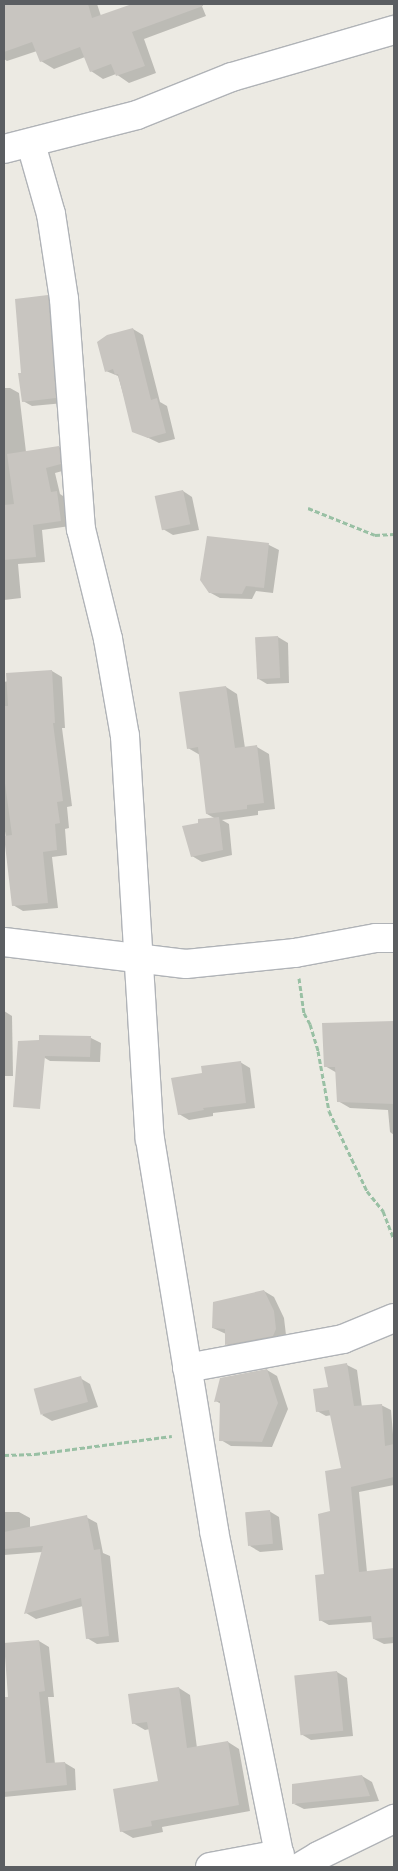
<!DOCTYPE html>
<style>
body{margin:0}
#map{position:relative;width:398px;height:1871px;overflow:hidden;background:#eceae3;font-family:"Noto Sans",sans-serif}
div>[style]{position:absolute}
.shadow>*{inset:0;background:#0003}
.building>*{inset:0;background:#c8c5c0;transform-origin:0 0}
.path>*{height:3px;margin-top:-1.5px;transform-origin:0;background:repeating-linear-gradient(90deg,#99c0a4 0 5px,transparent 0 7.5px)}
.roads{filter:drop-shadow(1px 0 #b0b3b7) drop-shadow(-1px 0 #b0b3b7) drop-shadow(0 1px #b0b3b7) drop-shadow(0 -1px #b0b3b7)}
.minor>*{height:28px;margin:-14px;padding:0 14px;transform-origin:14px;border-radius:14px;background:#fff}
span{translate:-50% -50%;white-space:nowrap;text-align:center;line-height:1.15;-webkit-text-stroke:4px #fff;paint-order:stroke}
.frame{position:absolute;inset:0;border:5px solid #5b5e62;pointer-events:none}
</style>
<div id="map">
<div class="shadow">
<i style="clip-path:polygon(4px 4px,97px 4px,101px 16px,136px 4px,201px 4px,206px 16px,144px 39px,156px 73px,129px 83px,116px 74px,103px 79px,91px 71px,85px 57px,54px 69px,41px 61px,37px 51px,7px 61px,4px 59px)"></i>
<i style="clip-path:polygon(47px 296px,56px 302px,64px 403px,32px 406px,23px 401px,23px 374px)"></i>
<i style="clip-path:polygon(133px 329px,143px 335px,160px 402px,167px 406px,175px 439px,159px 443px,134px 431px,118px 376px,106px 371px)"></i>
<i style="clip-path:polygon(4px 388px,10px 388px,19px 393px,26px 452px,59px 447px,69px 452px,70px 469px,55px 473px,60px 494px,66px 498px,70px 526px,42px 530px,45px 562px,18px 564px,21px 598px,4px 600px)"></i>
<i style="clip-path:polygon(183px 491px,192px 497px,199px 530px,173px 535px,163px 529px)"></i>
<i style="clip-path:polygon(208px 537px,269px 545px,279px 550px,273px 593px,256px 591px,252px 599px,220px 598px,209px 592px)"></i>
<i style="clip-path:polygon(278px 637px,288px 643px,289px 683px,267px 684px,257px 678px)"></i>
<i style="clip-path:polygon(52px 671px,62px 677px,65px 728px,62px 728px,72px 806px,67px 807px,69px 828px,65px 829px,67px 855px,52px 857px,58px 908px,23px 911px,13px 905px,4px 822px,4px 682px)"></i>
<i style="clip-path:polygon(226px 687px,237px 694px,245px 748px,257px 747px,269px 754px,275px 809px,258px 811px,258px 815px,222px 820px,229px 824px,232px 855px,202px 862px,192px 856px,216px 819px,207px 814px,200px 755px,188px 748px)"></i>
<i style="clip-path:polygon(4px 1011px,12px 1016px,13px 1076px,4px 1076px)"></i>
<i style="clip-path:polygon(394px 1022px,394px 1135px,390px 1132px,388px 1110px,350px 1108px,338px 1101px,337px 1073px,325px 1066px,323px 1024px)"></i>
<i style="clip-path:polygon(91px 1038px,101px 1043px,100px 1062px,50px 1061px,40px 1055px)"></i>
<i style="clip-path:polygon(240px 1062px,250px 1068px,255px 1108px,213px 1113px,213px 1116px,189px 1120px,179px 1114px,203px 1074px)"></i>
<i style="clip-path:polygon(264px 1291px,274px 1297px,284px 1318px,286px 1335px,283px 1341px,236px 1350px,226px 1344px,226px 1334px,213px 1328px)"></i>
<i style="clip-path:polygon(347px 1365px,357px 1370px,362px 1407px,381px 1405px,391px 1410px,394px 1446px,394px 1485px,359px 1492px,367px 1572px,394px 1569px,394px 1643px,384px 1644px,374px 1639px,373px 1622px,329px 1625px,320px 1620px,332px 1512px,342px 1469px,332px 1415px,326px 1416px,317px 1411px,329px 1388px)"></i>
<i style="clip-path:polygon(267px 1370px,277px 1376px,288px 1409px,272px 1447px,231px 1446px,221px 1440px,221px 1404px,216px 1401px)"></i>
<i style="clip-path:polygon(80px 1378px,90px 1384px,98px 1407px,52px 1421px,42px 1415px)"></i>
<i style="clip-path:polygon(269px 1511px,279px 1517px,283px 1550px,260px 1552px,250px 1546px)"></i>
<i style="clip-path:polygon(4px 1512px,19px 1512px,30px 1518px,30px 1528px,86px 1517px,97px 1523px,103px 1553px,110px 1556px,119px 1642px,97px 1644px,87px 1638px,83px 1606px,36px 1619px,26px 1613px,43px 1552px,4px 1555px)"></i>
<i style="clip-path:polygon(39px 1641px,49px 1647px,54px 1697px,48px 1697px,55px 1764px,65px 1763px,75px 1769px,76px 1790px,4px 1797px,4px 1698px,10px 1698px)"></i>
<i style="clip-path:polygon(337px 1672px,347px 1678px,353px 1736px,311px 1740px,301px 1734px)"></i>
<i style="clip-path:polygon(179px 1688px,190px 1695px,197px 1748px,228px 1742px,239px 1749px,250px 1811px,162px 1827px,163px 1832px,133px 1838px,121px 1831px,159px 1782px,150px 1729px,145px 1730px,133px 1723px)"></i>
<i style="clip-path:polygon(362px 1776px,372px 1782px,379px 1801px,304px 1809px,294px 1804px)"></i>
</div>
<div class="building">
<i style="clip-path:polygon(4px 4px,88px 4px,92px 18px,132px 4px,203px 4px,203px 6px,132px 32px,145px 66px,116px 76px,111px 64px,90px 72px,80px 47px,40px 62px,32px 42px,4px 52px)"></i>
<i style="clip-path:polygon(48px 295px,56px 398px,22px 402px,18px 373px,21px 373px,15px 299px)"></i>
<i style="clip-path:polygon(133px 328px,151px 400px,157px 398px,166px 433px,148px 438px,132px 432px,118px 374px,115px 375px,113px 369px,105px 372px,97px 342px,107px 335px)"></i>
<i style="clip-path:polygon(59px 446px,61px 464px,46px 468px,51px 492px,57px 491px,61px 521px,33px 525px,36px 557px,4px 560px,4px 505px,14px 504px,7px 454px)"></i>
<i style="left:183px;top:490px;width:35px;height:29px;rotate:78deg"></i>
<i style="clip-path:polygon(207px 536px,269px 543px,264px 588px,246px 586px,242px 594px,209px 593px,200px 580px)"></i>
<i style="left:278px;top:636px;width:42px;height:23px;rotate:87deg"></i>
<i style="clip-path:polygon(52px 670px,55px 723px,53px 723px,63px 801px,57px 802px,60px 823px,55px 824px,57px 850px,43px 852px,48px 903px,12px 906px,4px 836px,12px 835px,4px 776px,4px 706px,8px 706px,6px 673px)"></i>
<i style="clip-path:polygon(226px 686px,235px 748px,257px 745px,264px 803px,247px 805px,247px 809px,206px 814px,198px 747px,187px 749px,179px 692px)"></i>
<i style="clip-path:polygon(219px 817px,223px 850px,191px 857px,182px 826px,198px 823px,198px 819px)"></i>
<i style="clip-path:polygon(394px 1021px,394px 1104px,337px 1102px,335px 1067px,324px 1067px,322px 1023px)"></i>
<i style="clip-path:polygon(39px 1035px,91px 1036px,90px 1057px,45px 1056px,40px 1109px,13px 1107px,18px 1041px,39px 1040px)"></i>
<i style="clip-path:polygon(241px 1061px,246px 1103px,203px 1108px,204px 1110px,178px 1115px,171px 1078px,202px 1073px,201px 1066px)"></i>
<i style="clip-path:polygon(264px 1290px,274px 1311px,276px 1329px,273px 1336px,225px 1345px,225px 1329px,212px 1328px,213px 1302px)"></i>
<i style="clip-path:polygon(347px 1363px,354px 1406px,382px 1404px,385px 1446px,394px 1444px,394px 1477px,351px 1487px,359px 1572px,394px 1568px,394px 1637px,373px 1639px,371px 1616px,319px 1621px,315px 1575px,324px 1574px,318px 1514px,330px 1511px,325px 1471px,341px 1468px,329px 1410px,316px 1412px,313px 1389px,328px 1387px,324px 1367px)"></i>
<i style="clip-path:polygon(267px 1369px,278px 1403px,262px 1442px,219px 1441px,220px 1401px,214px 1402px,220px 1378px)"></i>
<i style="left:81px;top:1376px;width:27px;height:49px;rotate:75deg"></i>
<i style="left:270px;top:1510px;width:34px;height:25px;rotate:85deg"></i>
<i style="clip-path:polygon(87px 1515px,94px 1550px,100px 1549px,109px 1636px,86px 1639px,81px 1598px,24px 1614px,43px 1546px,4px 1549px,4px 1532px)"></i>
<i style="clip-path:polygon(39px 1640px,45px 1691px,39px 1692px,46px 1763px,65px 1762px,67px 1785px,4px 1792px,4px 1697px,8px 1697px,4px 1643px)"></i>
<i style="left:337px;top:1671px;width:60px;height:43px;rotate:84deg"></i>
<i style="clip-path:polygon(179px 1687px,187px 1748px,228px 1741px,239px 1805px,151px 1821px,152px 1826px,120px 1832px,113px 1789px,158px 1781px,147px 1722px,132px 1724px,128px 1694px)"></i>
<i style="clip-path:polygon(362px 1775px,370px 1796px,292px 1804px,292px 1784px)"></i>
</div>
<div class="path">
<i style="left:308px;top:508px;width:72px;rotate:21.9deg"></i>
<i style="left:375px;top:535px;width:19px;rotate:-3deg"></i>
<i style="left:299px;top:978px;width:35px;rotate:82deg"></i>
<i style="left:304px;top:1013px;width:13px;rotate:61deg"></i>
<i style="left:310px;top:1024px;width:28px;rotate:73deg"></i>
<i style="left:318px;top:1051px;width:61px;rotate:79.6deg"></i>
<i style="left:329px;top:1111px;width:89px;rotate:64.6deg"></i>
<i style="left:367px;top:1191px;width:26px;rotate:51deg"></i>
<i style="left:383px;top:1211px;width:30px;rotate:69deg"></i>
<i style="left:4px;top:1455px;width:31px;rotate:-2deg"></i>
<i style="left:35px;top:1454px;width:138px;rotate:-7.5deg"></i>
</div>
<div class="roads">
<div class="minor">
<i style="left:31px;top:144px;width:73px;rotate:74.1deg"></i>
<i style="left:51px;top:214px;width:86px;rotate:81.3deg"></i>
<i style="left:64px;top:299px;width:231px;rotate:85.8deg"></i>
<i style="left:81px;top:529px;width:113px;rotate:76.2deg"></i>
<i style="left:108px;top:639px;width:98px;rotate:80.1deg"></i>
<i style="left:125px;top:736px;width:404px;rotate:86.5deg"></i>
<i style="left:150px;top:1139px;width:397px;rotate:80.7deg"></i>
<i style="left:214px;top:1531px;width:343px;rotate:78.6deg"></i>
<i style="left:4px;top:149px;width:137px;rotate:-14.3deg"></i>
<i style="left:137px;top:115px;width:102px;rotate:-21.8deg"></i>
<i style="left:232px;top:77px;width:169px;rotate:-16.2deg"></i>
<i style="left:4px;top:942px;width:183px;rotate:6.9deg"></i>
<i style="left:186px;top:964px;width:110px;rotate:-5.8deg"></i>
<i style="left:295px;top:953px;width:82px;rotate:-10.5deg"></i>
<i style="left:376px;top:938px;width:18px"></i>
<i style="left:187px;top:1368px;width:159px;rotate:-10.5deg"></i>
<i style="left:343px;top:1339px;width:55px;rotate:-22.4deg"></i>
<i style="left:210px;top:1867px;width:71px;rotate:-10.5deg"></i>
<i style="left:300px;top:1867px;width:21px;rotate:-31deg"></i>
<i style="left:318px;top:1856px;width:85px;rotate:-26deg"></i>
</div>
</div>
<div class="frame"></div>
</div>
